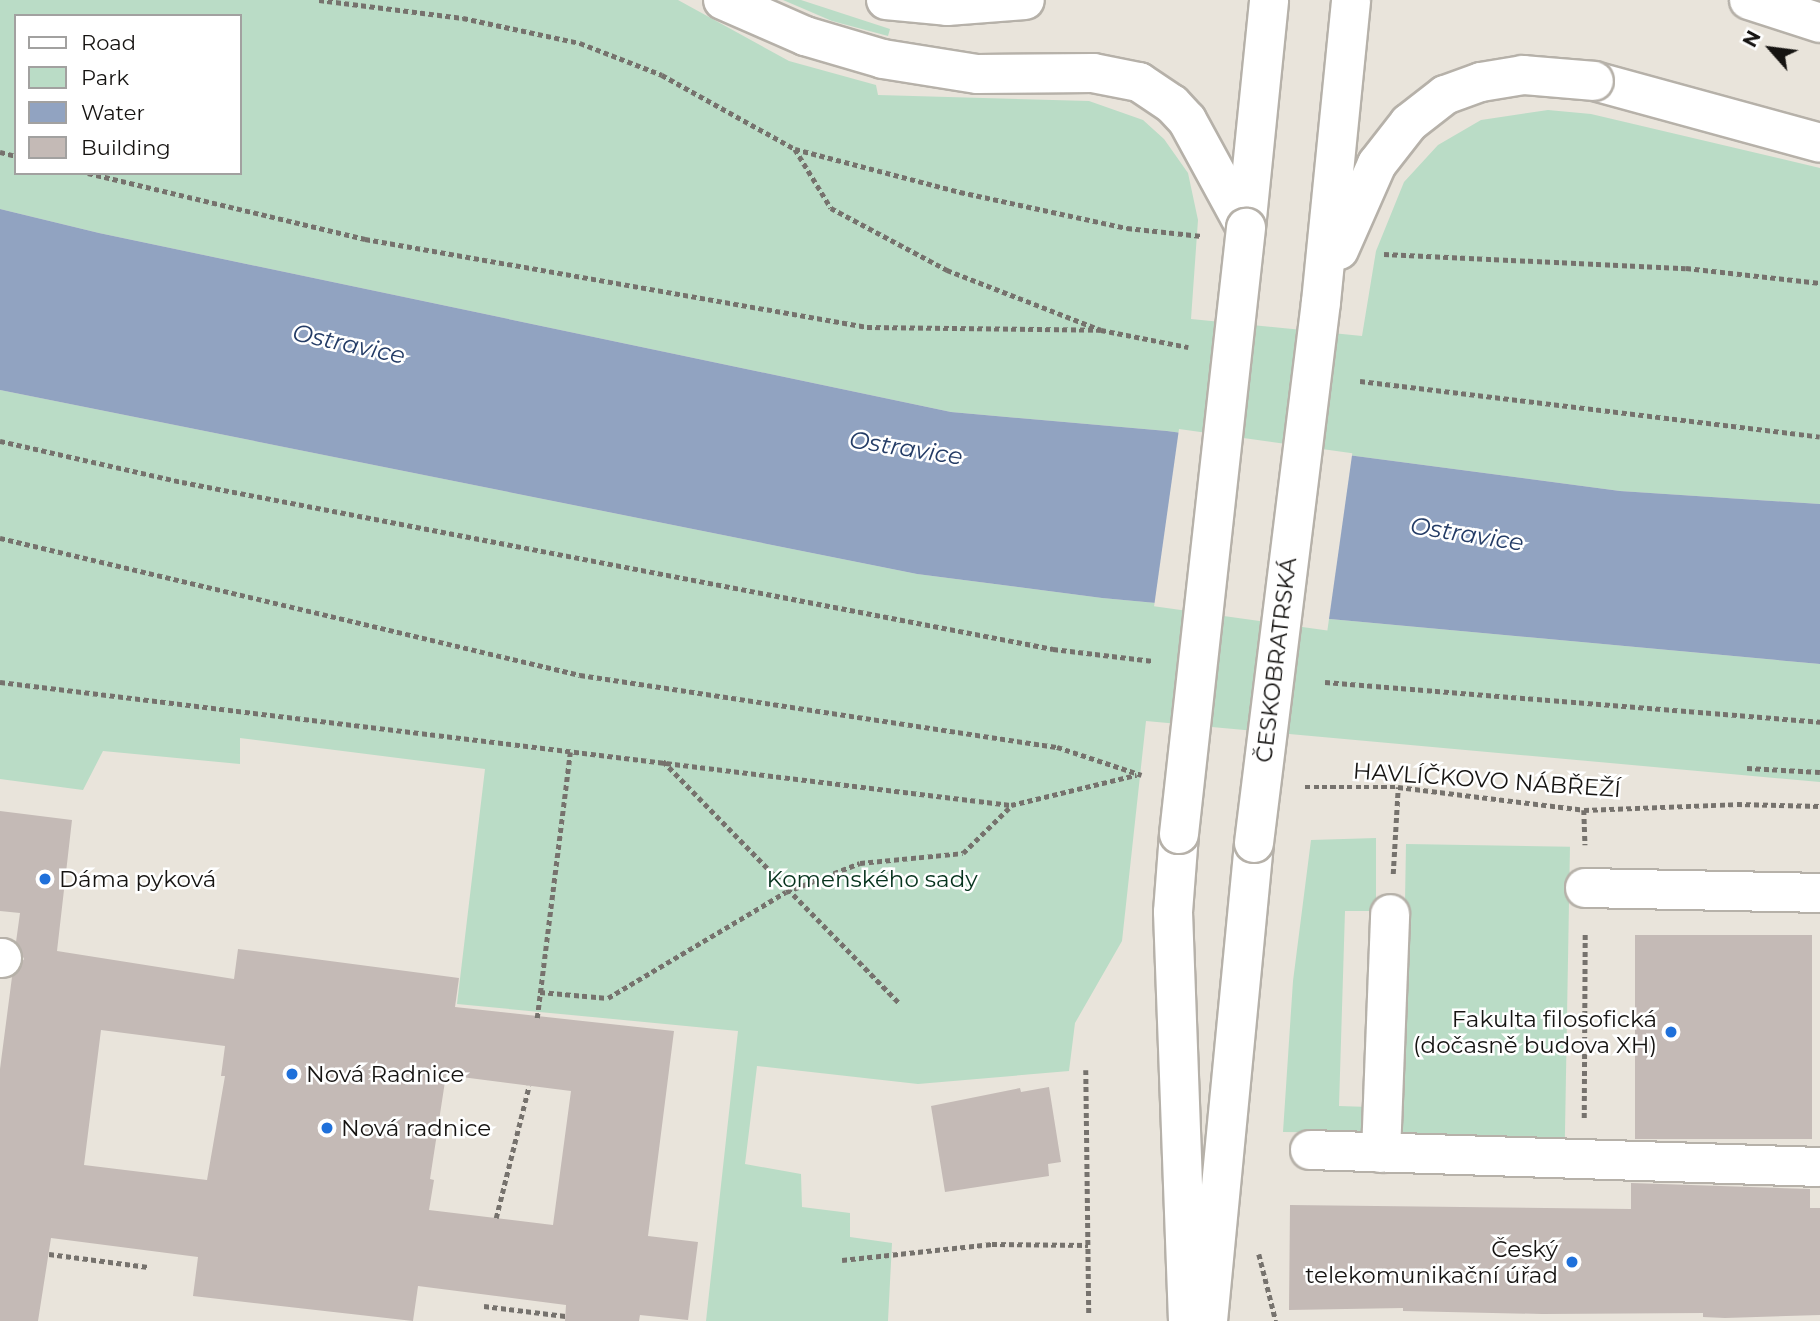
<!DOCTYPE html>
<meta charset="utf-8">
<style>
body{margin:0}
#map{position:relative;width:1820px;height:1321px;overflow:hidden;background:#e9e4db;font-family:Montserrat,sans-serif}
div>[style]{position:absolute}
.green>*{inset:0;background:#badcc6;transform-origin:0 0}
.water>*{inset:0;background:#91a3c1}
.pier>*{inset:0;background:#e9e4db;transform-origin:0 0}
.building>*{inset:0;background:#c4bab6;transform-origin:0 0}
.path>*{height:4.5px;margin-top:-2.25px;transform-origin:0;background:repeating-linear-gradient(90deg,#76726d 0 5px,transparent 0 8.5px)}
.roads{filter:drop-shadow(2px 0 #b6b1a9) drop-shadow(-2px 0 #b6b1a9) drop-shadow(0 2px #b6b1a9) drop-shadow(0 -2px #b6b1a9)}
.minor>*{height:38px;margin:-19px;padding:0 19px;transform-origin:19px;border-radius:19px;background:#fff}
.major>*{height:38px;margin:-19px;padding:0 19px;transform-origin:19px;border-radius:19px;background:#fff}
.bridges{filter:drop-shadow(2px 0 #b6b1a9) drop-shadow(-2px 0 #b6b1a9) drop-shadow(0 2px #b6b1a9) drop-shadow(0 -2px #b6b1a9)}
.major-bridge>*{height:38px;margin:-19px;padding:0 19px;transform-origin:19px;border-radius:19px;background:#fff}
.dots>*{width:19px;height:19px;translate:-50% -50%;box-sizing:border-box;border:4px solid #fff;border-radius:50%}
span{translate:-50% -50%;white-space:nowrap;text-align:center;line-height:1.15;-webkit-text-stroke:5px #fff;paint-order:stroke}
.street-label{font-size:23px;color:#161412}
.poi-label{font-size:23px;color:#161412}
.left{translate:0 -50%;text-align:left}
.right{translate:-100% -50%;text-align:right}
.park-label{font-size:23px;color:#06331d}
.water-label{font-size:24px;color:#243c66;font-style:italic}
.legend{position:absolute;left:14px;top:14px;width:228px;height:161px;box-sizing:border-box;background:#fff;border:2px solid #a2a1a0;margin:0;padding:9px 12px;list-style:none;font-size:21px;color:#161412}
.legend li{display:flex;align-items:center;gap:14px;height:35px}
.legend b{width:35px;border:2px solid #a2a1a0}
.north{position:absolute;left:1736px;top:14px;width:70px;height:70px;-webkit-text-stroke:5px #fff;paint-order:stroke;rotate:298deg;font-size:19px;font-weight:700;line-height:28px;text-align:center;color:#161412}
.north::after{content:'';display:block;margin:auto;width:24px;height:32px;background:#161412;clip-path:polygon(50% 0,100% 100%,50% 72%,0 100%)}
</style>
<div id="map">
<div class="green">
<i style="clip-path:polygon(evenodd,0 0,678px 0,789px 61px,876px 85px,878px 95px,1089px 101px,1143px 120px,1164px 139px,1188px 173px,1198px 220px,1191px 319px,1362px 336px,1376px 251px,1404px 182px,1438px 145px,1481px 120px,1548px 110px,1591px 114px,1820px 168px,1820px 504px,1620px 491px,1167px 431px,951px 412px,99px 233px,0 209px,0 0,16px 16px,240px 16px,240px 173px,16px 173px,16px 16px)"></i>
<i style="clip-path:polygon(783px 0,801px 0,890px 29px,888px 36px,832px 21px)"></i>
<i style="clip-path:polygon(0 390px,917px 574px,1102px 598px,1820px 664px,1820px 782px,1146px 721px,1122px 941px,1075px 1023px,1069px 1071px,918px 1084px,757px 1066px,745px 1164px,801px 1174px,802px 1207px,850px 1213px,850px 1237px,892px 1243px,888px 1321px,706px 1321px,738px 1031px,457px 1004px,485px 769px,240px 738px,240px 764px,103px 751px,83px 790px,0 779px)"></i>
<i style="clip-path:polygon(1376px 838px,1376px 911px,1345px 911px,1339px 1106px,1369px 1107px,1369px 1133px,1283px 1132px,1293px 981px,1311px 840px)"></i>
<i style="left:1406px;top:844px;width:164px;height:294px;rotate:1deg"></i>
</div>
<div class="water">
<i style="clip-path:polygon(0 209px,99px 233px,951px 412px,1167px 431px,1620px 491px,1820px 504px,1820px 664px,1102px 598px,917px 574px,0 390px)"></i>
</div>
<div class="pier">
<i style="left:1179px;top:429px;width:175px;height:179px;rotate:8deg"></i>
</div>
<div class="building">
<i style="clip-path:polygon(evenodd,0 811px,72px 820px,57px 951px,234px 979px,238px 949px,459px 978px,455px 1007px,674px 1031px,648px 1236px,698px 1242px,688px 1320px,640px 1315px,639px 1321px,565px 1321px,566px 1305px,418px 1286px,413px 1321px,193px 1296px,198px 1257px,51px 1238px,38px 1321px,0 1321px,0 1069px,12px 977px,24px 959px,16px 942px,20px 913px,0 911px,0 811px,101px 1030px,225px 1046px,221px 1076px,225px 1076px,207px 1180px,84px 1165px,101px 1030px,0 811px,446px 1075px,571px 1091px,553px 1225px,429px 1210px,434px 1180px,430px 1179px,446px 1075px)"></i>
<i style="left:1635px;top:935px;width:177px;height:204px"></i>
<i style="clip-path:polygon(1049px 1087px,1061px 1162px,1048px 1164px,1049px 1176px,945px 1192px,931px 1106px,1020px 1088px,1021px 1092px)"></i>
<i style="clip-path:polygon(1631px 1183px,1810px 1189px,1810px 1208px,1820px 1208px,1820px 1315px,1725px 1318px,1703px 1317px,1703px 1313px,1542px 1314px,1403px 1311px,1403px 1308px,1289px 1310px,1290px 1205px,1631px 1209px)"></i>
</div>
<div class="path">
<i style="left:319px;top:0;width:145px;rotate:7.1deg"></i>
<i style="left:463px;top:18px;width:120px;rotate:12.1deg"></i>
<i style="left:580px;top:43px;width:88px;rotate:21.3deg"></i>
<i style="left:662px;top:75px;width:152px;rotate:29.1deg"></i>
<i style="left:795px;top:149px;width:171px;rotate:14.6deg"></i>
<i style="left:960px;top:192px;width:171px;rotate:12.2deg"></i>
<i style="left:1127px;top:228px;width:75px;rotate:6.1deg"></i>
<i style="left:795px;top:149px;width:69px;rotate:58.6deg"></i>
<i style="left:831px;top:208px;width:132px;rotate:28.1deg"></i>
<i style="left:947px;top:270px;width:165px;rotate:21.3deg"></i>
<i style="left:1101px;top:330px;width:89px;rotate:11.1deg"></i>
<i style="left:0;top:152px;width:16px;rotate:14deg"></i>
<i style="left:88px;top:173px;width:285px;rotate:13.4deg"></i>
<i style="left:365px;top:239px;width:510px;rotate:9.94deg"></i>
<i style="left:867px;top:327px;width:234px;rotate:0.7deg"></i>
<i style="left:1384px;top:254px;width:302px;rotate:2.7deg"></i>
<i style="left:1686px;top:268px;width:135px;rotate:6.4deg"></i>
<i style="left:1360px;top:381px;width:463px;rotate:6.9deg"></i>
<i style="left:0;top:441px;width:187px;rotate:12.7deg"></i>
<i style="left:182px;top:482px;width:887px;rotate:10.85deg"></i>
<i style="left:1053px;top:649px;width:101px;rotate:6.8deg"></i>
<i style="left:0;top:538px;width:596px;rotate:13.29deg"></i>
<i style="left:580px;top:675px;width:482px;rotate:8.6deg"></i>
<i style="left:1057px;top:747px;width:89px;rotate:18.2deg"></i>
<i style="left:0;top:682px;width:1018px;rotate:6.94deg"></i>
<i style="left:1011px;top:805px;width:129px;rotate:-13.5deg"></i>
<i style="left:1325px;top:682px;width:497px;rotate:4.6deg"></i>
<i style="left:663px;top:761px;width:338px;rotate:45.7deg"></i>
<i style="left:1747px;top:768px;width:73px;rotate:3.1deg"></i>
<i style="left:1305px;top:787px;width:93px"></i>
<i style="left:1398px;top:787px;width:187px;rotate:7deg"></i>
<i style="left:1584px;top:810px;width:153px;rotate:-2.2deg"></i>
<i style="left:1737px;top:804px;width:83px;rotate:1.4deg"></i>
<i style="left:1584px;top:810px;width:35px;rotate:88deg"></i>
<i style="left:1393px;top:874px;width:87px;rotate:-86.7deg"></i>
<i style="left:540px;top:992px;width:68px;rotate:5deg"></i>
<i style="left:608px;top:998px;width:207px;rotate:-30.8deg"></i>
<i style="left:786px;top:892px;width:79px;rotate:-21.4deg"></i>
<i style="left:860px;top:863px;width:103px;rotate:-5.5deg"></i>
<i style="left:963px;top:853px;width:67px;rotate:-44.4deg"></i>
<i style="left:537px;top:1018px;width:268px;rotate:-82.9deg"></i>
<i style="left:1086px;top:1070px;width:243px;rotate:89.3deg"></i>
<i style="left:1584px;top:1118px;width:187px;rotate:-89.7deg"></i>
<i style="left:496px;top:1218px;width:136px;rotate:-76deg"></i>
<i style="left:49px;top:1254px;width:100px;rotate:7.5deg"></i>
<i style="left:1259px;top:1254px;width:69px;rotate:75.8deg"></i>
<i style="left:842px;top:1260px;width:151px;rotate:-6.1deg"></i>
<i style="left:992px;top:1244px;width:96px;rotate:0.6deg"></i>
<i style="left:484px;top:1306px;width:82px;rotate:7deg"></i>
</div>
<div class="roads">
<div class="minor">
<i style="left:1585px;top:888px;width:235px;rotate:1.2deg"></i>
<i style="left:0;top:958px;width:2px"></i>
<i style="left:1310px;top:1150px;width:510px;rotate:1.91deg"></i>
<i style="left:1381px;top:1153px;width:239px;rotate:-87.8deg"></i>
</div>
<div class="major">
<i style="left:723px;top:0;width:90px;rotate:23.7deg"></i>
<i style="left:805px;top:36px;width:81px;rotate:16.4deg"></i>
<i style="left:883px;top:59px;width:95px;rotate:9.1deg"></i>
<i style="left:977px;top:74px;width:116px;rotate:-0.5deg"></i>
<i style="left:1093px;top:73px;width:47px;rotate:11.1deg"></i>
<i style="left:1139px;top:82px;width:40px;rotate:34deg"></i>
<i style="left:1172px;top:104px;width:22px;rotate:47deg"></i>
<i style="left:1187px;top:120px;width:123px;rotate:61.4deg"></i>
<i style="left:886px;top:0;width:61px;rotate:5.6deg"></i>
<i style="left:947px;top:6px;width:78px;rotate:-4.4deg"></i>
<i style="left:1749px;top:0;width:75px;rotate:17.9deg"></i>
<i style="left:1594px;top:81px;width:234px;rotate:15.3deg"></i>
<i style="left:1246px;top:228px;width:229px;rotate:-84.2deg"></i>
<i style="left:1179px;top:834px;width:78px;rotate:94.4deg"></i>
<i style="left:1173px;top:912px;width:409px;rotate:87.9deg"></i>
<i style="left:1208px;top:1321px;width:480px;rotate:-84.5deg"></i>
</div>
</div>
<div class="bridges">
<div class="major-bridge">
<i style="left:1339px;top:250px;width:94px;rotate:-66.2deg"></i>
<i style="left:1377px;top:164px;width:52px;rotate:-52deg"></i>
<i style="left:1409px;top:123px;width:46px;rotate:-37.9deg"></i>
<i style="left:1445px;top:95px;width:38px;rotate:-20deg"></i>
<i style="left:1481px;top:82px;width:43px;rotate:-9.5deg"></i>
<i style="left:1523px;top:75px;width:71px;rotate:4.8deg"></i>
<i style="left:1179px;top:834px;width:610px;rotate:-83.69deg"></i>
<i style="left:1254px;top:843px;width:545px;rotate:-82.94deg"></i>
<i style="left:1321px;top:302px;width:303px;rotate:-84.3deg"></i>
</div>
</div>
<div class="dots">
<i style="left:45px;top:879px;background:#1f70da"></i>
<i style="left:1671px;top:1032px;background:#1f70da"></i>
<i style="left:292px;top:1074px;background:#1f70da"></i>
<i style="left:327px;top:1128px;background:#1f70da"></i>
<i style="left:1572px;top:1262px;background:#1f70da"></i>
</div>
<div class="street-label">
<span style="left:1276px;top:660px;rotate:-83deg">ČESKOBRATRSKÁ</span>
<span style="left:1487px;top:780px;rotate:4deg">HAVLÍČKOVO NÁBŘEŽÍ</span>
</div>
<div class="poi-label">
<span class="left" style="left:59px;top:879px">Dáma pyková</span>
<span class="right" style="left:1657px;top:1032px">Fakulta filosofická<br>(dočasně budova XH)</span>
<span class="left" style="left:306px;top:1074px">Nová Radnice</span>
<span class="left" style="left:341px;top:1128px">Nová radnice</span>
<span class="right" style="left:1558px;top:1262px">Český<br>telekomunikační úřad</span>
</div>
<div class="park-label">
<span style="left:872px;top:879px">Komenského sady</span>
</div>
<div class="water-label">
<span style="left:349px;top:344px;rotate:12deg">Ostravice</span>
<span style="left:906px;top:448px;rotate:9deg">Ostravice</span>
<span style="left:1467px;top:534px;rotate:9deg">Ostravice</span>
</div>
<ul class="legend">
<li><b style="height:9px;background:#fff"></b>Road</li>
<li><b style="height:19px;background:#badcc6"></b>Park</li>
<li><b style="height:19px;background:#91a3c1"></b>Water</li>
<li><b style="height:19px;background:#c4bab6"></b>Building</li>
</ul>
<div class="north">N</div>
</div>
